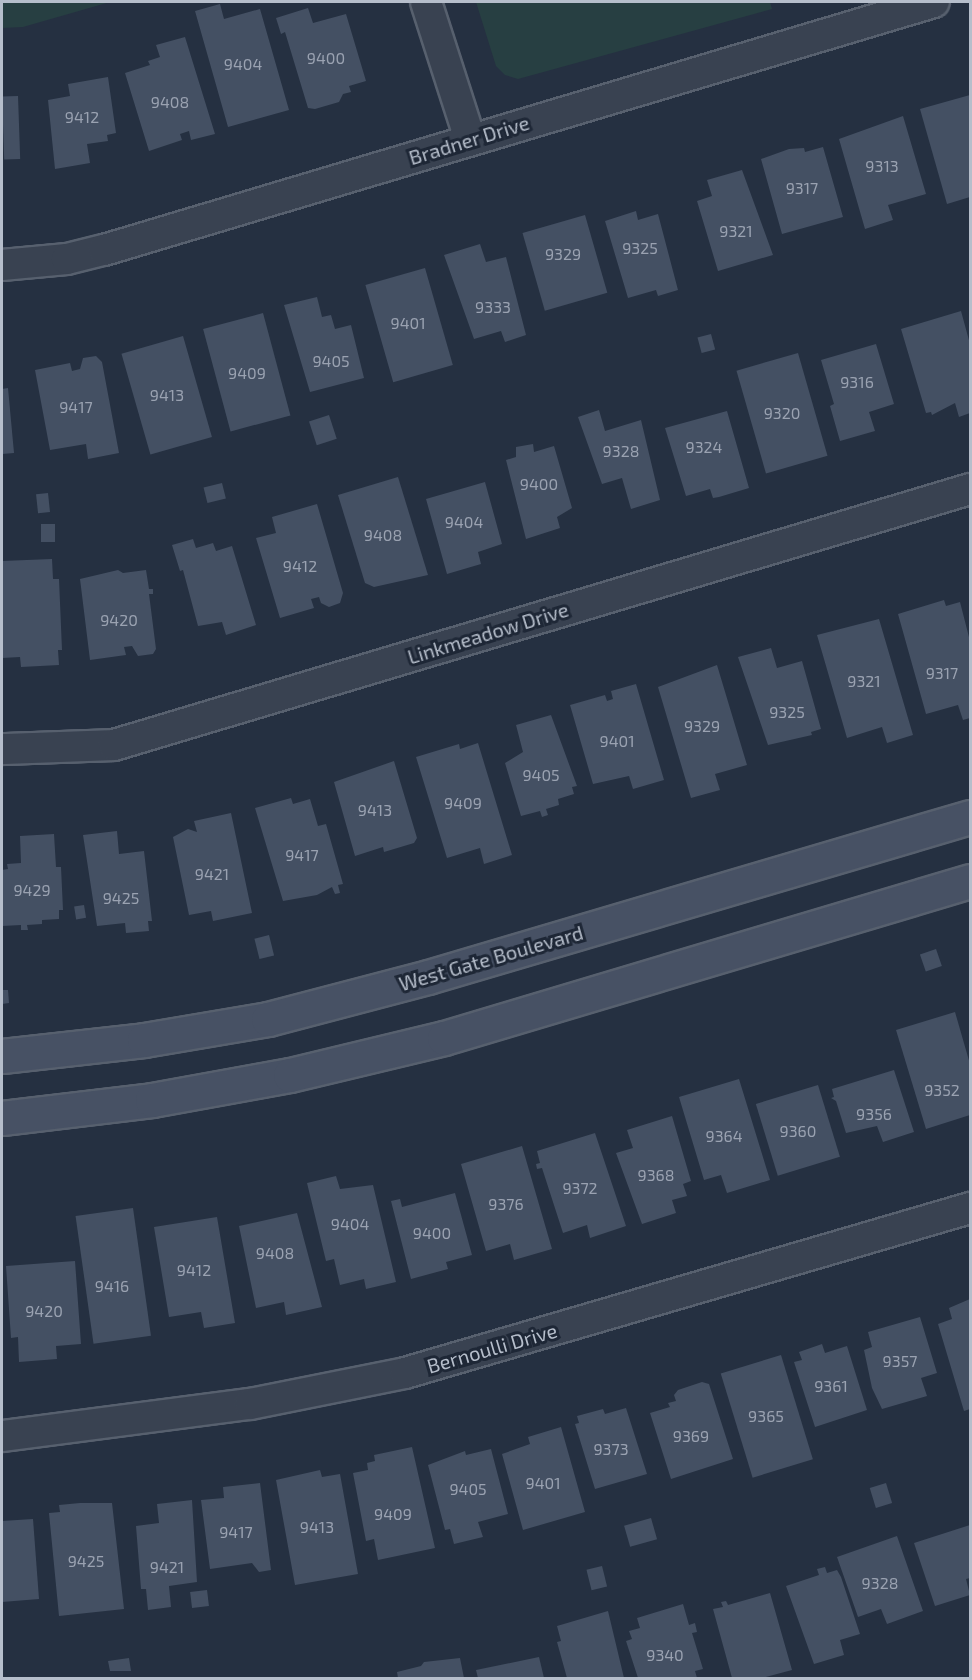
<!DOCTYPE html>
<style>
body{margin:0}
#map{position:relative;width:972px;height:1680px;overflow:hidden;background:#253041;font-family:"Exo 2",sans-serif}
div>[style]{position:absolute}
.green>*{inset:0;background:#273f42}
.building>*{inset:0;background:#445063;transform-origin:0 0}
.roads{filter:drop-shadow(2px 0 #57606e) drop-shadow(-2px 0 #57606e) drop-shadow(0 2px #57606e) drop-shadow(0 -2px #57606e)}
.street>*{height:30px;margin:-15px;padding:0 15px;transform-origin:15px;border-radius:15px;background:#394251}
.secondary>*{height:33px;margin:-16.5px;padding:0 16.5px;transform-origin:16.5px;border-radius:16.5px;background:#475164}
span{translate:-50% -50%;white-space:nowrap;text-align:center;line-height:1.15;-webkit-text-stroke:6px #1e2736;paint-order:stroke}
.number-label{font-size:16px;color:#9aa2b1}
.number-label span{-webkit-text-stroke-width:0}
.street-label{font-size:20px;color:#b6becb}
.frame{position:absolute;inset:0;border:3px solid #b6becb;pointer-events:none}
</style>
<div id="map">
<div class="green">
<i style="clip-path:polygon(2px 2px,110px 2px,23px 27px,2px 28px)"></i>
<i style="clip-path:polygon(476px 2px,770px 2px,772px 9px,518px 79px,505px 75px,496px 66px)"></i>
</div>
<div class="building">
<i style="clip-path:polygon(220px 4px,224px 19px,260px 9px,289px 110px,228px 127px,195px 11px)"></i>
<i style="clip-path:polygon(308px 8px,313px 23px,346px 14px,366px 81px,349px 86px,351px 92px,343px 94px,339px 102px,315px 109px,308px 108px,285px 32px,281px 34px,276px 18px)"></i>
<i style="clip-path:polygon(185px 37px,215px 134px,191px 140px,189px 131px,180px 134px,182px 140px,149px 151px,125px 73px,150px 65px,148px 61px,160px 57px,156px 45px)"></i>
<i style="clip-path:polygon(108px 77px,116px 133px,107px 135px,108px 141px,87px 144px,90px 163px,55px 169px,48px 100px,70px 96px,68px 84px)"></i>
<i style="clip-path:polygon(970px 95px,970px 197px,947px 204px,920px 109px)"></i>
<i style="left:18px;top:96px;width:63px;height:16px;rotate:88deg"></i>
<i style="clip-path:polygon(903px 116px,926px 194px,888px 205px,893px 220px,865px 229px,839px 139px)"></i>
<i style="clip-path:polygon(823px 147px,843px 217px,782px 234px,761px 159px,789px 149px,804px 148px,805px 152px)"></i>
<i style="clip-path:polygon(742px 170px,773px 255px,718px 271px,697px 201px,712px 196px,707px 180px)"></i>
<i style="clip-path:polygon(636px 211px,638px 220px,658px 214px,678px 290px,658px 296px,656px 290px,628px 298px,605px 221px)"></i>
<i style="left:585px;top:215px;width:81px;height:65px;rotate:74deg"></i>
<i style="clip-path:polygon(480px 244px,486px 262px,506px 257px,526px 335px,505px 342px,501px 331px,474px 339px,444px 255px)"></i>
<i style="left:425px;top:268px;width:101px;height:62px;rotate:74deg"></i>
<i style="clip-path:polygon(317px 297px,322px 317px,331px 315px,335px 329px,351px 325px,364px 378px,310px 392px,284px 305px)"></i>
<i style="clip-path:polygon(961px 311px,970px 344px,970px 413px,959px 417px,955px 403px,932px 415px,931px 412px,926px 413px,901px 329px)"></i>
<i style="left:263px;top:313px;width:106px;height:62px;rotate:75deg"></i>
<i style="left:711px;top:334px;width:16px;height:14px;rotate:75deg"></i>
<i style="left:183px;top:336px;width:105px;height:64px;rotate:74deg"></i>
<i style="clip-path:polygon(876px 344px,894px 404px,869px 412px,875px 431px,840px 441px,830px 406px,834px 404px,821px 360px)"></i>
<i style="left:798px;top:353px;width:107px;height:64px;rotate:74deg"></i>
<i style="clip-path:polygon(96px 356px,102px 362px,119px 453px,88px 459px,86px 444px,50px 450px,35px 370px,70px 363px,72px 371px,80px 369px,83px 358px)"></i>
<i style="clip-path:polygon(8px 388px,14px 453px,2px 454px,2px 389px)"></i>
<i style="clip-path:polygon(599px 410px,605px 431px,641px 420px,660px 500px,631px 509px,622px 478px,602px 484px,578px 417px)"></i>
<i style="clip-path:polygon(727px 411px,749px 488px,719px 497px,713px 498px,710px 489px,686px 496px,665px 428px)"></i>
<i style="left:329px;top:415px;width:25px;height:21px;rotate:72deg"></i>
<i style="clip-path:polygon(533px 444px,534px 452px,554px 446px,572px 508px,557px 517px,560px 528px,526px 539px,506px 460px,516px 457px,516px 447px)"></i>
<i style="clip-path:polygon(398px 477px,428px 575px,374px 587px,365px 583px,338px 495px)"></i>
<i style="clip-path:polygon(485px 482px,502px 544px,478px 552px,481px 564px,447px 574px,426px 499px)"></i>
<i style="left:222px;top:483px;width:16px;height:19px;rotate:76deg"></i>
<i style="left:48px;top:493px;width:19px;height:12px;rotate:84deg"></i>
<i style="clip-path:polygon(317px 504px,343px 593px,340px 603px,329px 607px,321px 603px,319px 597px,311px 599px,314px 608px,280px 618px,256px 538px,276px 533px,272px 517px)"></i>
<i style="left:41px;top:524px;width:14px;height:18px"></i>
<i style="clip-path:polygon(193px 539px,196px 548px,213px 543px,216px 551px,232px 546px,256px 625px,226px 635px,222px 622px,198px 626px,183px 570px,180px 571px,172px 545px)"></i>
<i style="clip-path:polygon(52px 559px,53px 579px,59px 579px,62px 650px,58px 650px,59px 665px,21px 667px,20px 657px,2px 658px,2px 561px)"></i>
<i style="clip-path:polygon(118px 570px,123px 573px,146px 570px,149px 589px,153px 589px,153px 594px,149px 594px,156px 649px,153px 654px,138px 656px,132px 646px,124px 647px,126px 655px,90px 660px,80px 579px)"></i>
<i style="clip-path:polygon(944px 600px,946px 606px,960px 602px,970px 641px,970px 718px,963px 720px,958px 705px,926px 714px,898px 614px)"></i>
<i style="clip-path:polygon(879px 619px,913px 735px,887px 743px,882px 727px,847px 738px,817px 635px)"></i>
<i style="clip-path:polygon(771px 648px,777px 668px,802px 661px,821px 729px,811px 732px,812px 735px,768px 745px,738px 657px)"></i>
<i style="clip-path:polygon(717px 665px,747px 765px,715px 774px,720px 790px,691px 798px,658px 687px)"></i>
<i style="clip-path:polygon(636px 684px,664px 780px,633px 789px,629px 776px,593px 784px,570px 705px,605px 695px,607px 701px,613px 699px,611px 691px)"></i>
<i style="clip-path:polygon(551px 715px,577px 786px,572px 787px,574px 794px,558px 799px,559px 805px,546px 809px,548px 815px,542px 817px,540px 811px,521px 816px,505px 763px,523px 752px,516px 725px)"></i>
<i style="clip-path:polygon(478px 743px,512px 855px,484px 864px,480px 848px,447px 858px,416px 757px,459px 744px,460px 749px)"></i>
<i style="clip-path:polygon(394px 761px,417px 838px,414px 843px,384px 852px,383px 847px,355px 856px,334px 782px)"></i>
<i style="clip-path:polygon(291px 798px,293px 804px,310px 799px,318px 826px,326px 824px,343px 884px,338px 885px,340px 893px,335px 894px,332px 887px,317px 895px,283px 901px,255px 808px)"></i>
<i style="clip-path:polygon(231px 813px,252px 913px,213px 921px,211px 911px,189px 915px,173px 837px,188px 829px,197px 832px,194px 821px)"></i>
<i style="clip-path:polygon(117px 831px,119px 854px,144px 851px,152px 921px,148px 921px,149px 931px,126px 933px,125px 923px,97px 926px,83px 835px)"></i>
<i style="clip-path:polygon(54px 834px,56px 867px,61px 867px,63px 910px,59px 910px,59px 919px,42px 920px,42px 924px,27px 925px,28px 930px,21px 930px,21px 925px,2px 926px,2px 870px,8px 869px,7px 864px,21px 863px,20px 836px)"></i>
<i style="left:84px;top:905px;width:13px;height:10px;rotate:81deg"></i>
<i style="left:269px;top:935px;width:21px;height:15px;rotate:76deg"></i>
<i style="left:936px;top:949px;width:18px;height:17px;rotate:71deg"></i>
<i style="clip-path:polygon(2px 990px,8px 990px,9px 1003px,2px 1004px)"></i>
<i style="clip-path:polygon(955px 1012px,970px 1064px,970px 1115px,926px 1129px,896px 1030px)"></i>
<i style="clip-path:polygon(894px 1070px,914px 1132px,883px 1142px,877px 1126px,846px 1133px,836px 1101px,831px 1098px,834px 1097px,832px 1089px)"></i>
<i style="clip-path:polygon(739px 1079px,770px 1180px,727px 1193px,721px 1175px,704px 1180px,679px 1097px)"></i>
<i style="left:818px;top:1085px;width:75px;height:65px;rotate:73deg"></i>
<i style="clip-path:polygon(672px 1116px,691px 1181px,683px 1184px,687px 1196px,672px 1200px,676px 1213px,642px 1224px,616px 1153px,633px 1148px,627px 1130px)"></i>
<i style="clip-path:polygon(595px 1133px,626px 1226px,590px 1238px,587px 1225px,563px 1233px,542px 1168px,537px 1169px,536px 1164px,540px 1163px,537px 1151px)"></i>
<i style="clip-path:polygon(522px 1146px,552px 1249px,514px 1260px,510px 1244px,486px 1251px,461px 1164px)"></i>
<i style="clip-path:polygon(336px 1176px,340px 1189px,373px 1185px,396px 1282px,366px 1289px,364px 1279px,340px 1285px,334px 1259px,326px 1261px,307px 1183px)"></i>
<i style="clip-path:polygon(455px 1193px,472px 1255px,446px 1262px,448px 1269px,411px 1279px,391px 1201px,400px 1199px,402px 1207px)"></i>
<i style="left:133px;top:1208px;width:129px;height:58px;rotate:82deg"></i>
<i style="clip-path:polygon(297px 1213px,322px 1307px,286px 1315px,284px 1302px,256px 1308px,239px 1226px)"></i>
<i style="clip-path:polygon(217px 1217px,235px 1323px,204px 1328px,201px 1312px,169px 1317px,154px 1227px)"></i>
<i style="clip-path:polygon(75px 1261px,81px 1344px,56px 1346px,57px 1359px,19px 1362px,18px 1337px,11px 1338px,6px 1266px)"></i>
<i style="clip-path:polygon(970px 1299px,970px 1409px,964px 1411px,938px 1324px,952px 1319px,949px 1308px)"></i>
<i style="clip-path:polygon(920px 1317px,937px 1373px,921px 1378px,927px 1396px,882px 1409px,872px 1388px,864px 1350px,872px 1347px,868px 1332px)"></i>
<i style="clip-path:polygon(822px 1344px,825px 1353px,847px 1346px,867px 1410px,815px 1427px,794px 1362px,802px 1360px,799px 1352px)"></i>
<i style="left:781px;top:1355px;width:109px;height:63px;rotate:73deg"></i>
<i style="clip-path:polygon(702px 1382px,709px 1384px,733px 1459px,671px 1479px,650px 1413px,670px 1407px,668px 1403px,676px 1401px,674px 1395px,678px 1390px)"></i>
<i style="clip-path:polygon(626px 1408px,647px 1474px,595px 1489px,575px 1424px,579px 1423px,577px 1416px,603px 1409px,605px 1414px)"></i>
<i style="clip-path:polygon(561px 1427px,585px 1512px,523px 1530px,502px 1454px,530px 1444px,528px 1437px)"></i>
<i style="clip-path:polygon(412px 1447px,435px 1548px,378px 1560px,374px 1539px,366px 1541px,353px 1473px,368px 1470px,367px 1463px,375px 1461px,374px 1455px)"></i>
<i style="clip-path:polygon(491px 1449px,508px 1514px,478px 1522px,483px 1537px,454px 1544px,450px 1529px,445px 1530px,428px 1465px,465px 1451px,466px 1455px)"></i>
<i style="clip-path:polygon(320px 1470px,322px 1477px,340px 1474px,358px 1574px,295px 1585px,276px 1480px)"></i>
<i style="clip-path:polygon(260px 1483px,271px 1570px,259px 1572px,252px 1563px,210px 1569px,201px 1500px,224px 1498px,223px 1487px)"></i>
<i style="left:886px;top:1483px;width:21px;height:17px;rotate:73deg"></i>
<i style="clip-path:polygon(192px 1500px,197px 1582px,169px 1586px,171px 1607px,148px 1610px,146px 1589px,141px 1589px,136px 1526px,159px 1523px,157px 1504px)"></i>
<i style="clip-path:polygon(80px 1503px,112px 1503px,124px 1609px,59px 1616px,49px 1513px,60px 1512px,59px 1505px)"></i>
<i style="left:651px;top:1518px;width:22px;height:28px;rotate:74deg"></i>
<i style="clip-path:polygon(33px 1519px,39px 1599px,2px 1602px,2px 1521px)"></i>
<i style="clip-path:polygon(970px 1525px,970px 1578px,966px 1579px,970px 1595px,935px 1606px,914px 1543px)"></i>
<i style="clip-path:polygon(897px 1536px,923px 1611px,887px 1624px,881px 1609px,858px 1617px,837px 1557px)"></i>
<i style="left:602px;top:1566px;width:21px;height:16px;rotate:76deg"></i>
<i style="clip-path:polygon(825px 1567px,827px 1573px,837px 1570px,841px 1577px,860px 1634px,840px 1640px,844px 1655px,814px 1664px,786px 1586px,819px 1575px,817px 1569px)"></i>
<i style="left:207px;top:1590px;width:16px;height:17px;rotate:83deg"></i>
<i style="clip-path:polygon(770px 1593px,792px 1670px,762px 1678px,732px 1678px,713px 1609px,723px 1607px,721px 1602px,726px 1601px,728px 1605px)"></i>
<i style="clip-path:polygon(683px 1604px,689px 1625px,695px 1623px,697px 1632px,692px 1633px,703px 1669px,695px 1671px,697px 1678px,638px 1678px,626px 1641px,632px 1639px,629px 1631px,640px 1628px,637px 1618px)"></i>
<i style="clip-path:polygon(608px 1611px,624px 1678px,567px 1678px,557px 1642px,561px 1641px,557px 1626px)"></i>
<i style="clip-path:polygon(539px 1657px,544px 1678px,478px 1678px,476px 1670px)"></i>
<i style="clip-path:polygon(129px 1658px,131px 1671px,110px 1671px,108px 1661px)"></i>
<i style="clip-path:polygon(460px 1658px,464px 1678px,398px 1678px,397px 1672px,421px 1666px,424px 1662px)"></i>
</div>
<div class="roads">
<div class="street">
<i style="left:426px;top:2px;width:144px;rotate:72.2deg"></i>
<i style="left:2px;top:265px;width:65px;rotate:-5.3deg"></i>
<i style="left:67px;top:259px;width:38px;rotate:-14deg"></i>
<i style="left:104px;top:250px;width:866px;rotate:-16.64deg"></i>
<i style="left:2px;top:749px;width:112px;rotate:-2deg"></i>
<i style="left:114px;top:745px;width:893px;rotate:-16.65deg"></i>
<i style="left:2px;top:1436px;width:250px;rotate:-7.4deg"></i>
<i style="left:250px;top:1404px;width:158px;rotate:-11.3deg"></i>
<i style="left:405px;top:1373px;width:589px;rotate:-16.28deg"></i>
</div>
<div class="secondary">
<i style="left:2px;top:1056px;width:143px;rotate:-6.4deg"></i>
<i style="left:144px;top:1040px;width:126px;rotate:-9.6deg"></i>
<i style="left:268px;top:1019px;width:165px;rotate:-14.7deg"></i>
<i style="left:428px;top:977px;width:565px;rotate:-16.45deg"></i>
<i style="left:2px;top:1118px;width:151px;rotate:-6.8deg"></i>
<i style="left:152px;top:1100px;width:140px;rotate:-10.3deg"></i>
<i style="left:290px;top:1075px;width:158px;rotate:-13.5deg"></i>
<i style="left:444px;top:1038px;width:549px;rotate:-16.62deg"></i>
</div>
</div>
<div class="number-label">
<span style="left:326px;top:58px">9400</span>
<span style="left:243px;top:64px">9404</span>
<span style="left:170px;top:102px">9408</span>
<span style="left:82px;top:117px">9412</span>
<span style="left:882px;top:166px">9313</span>
<span style="left:802px;top:188px">9317</span>
<span style="left:736px;top:231px">9321</span>
<span style="left:640px;top:248px">9325</span>
<span style="left:563px;top:254px">9329</span>
<span style="left:493px;top:307px">9333</span>
<span style="left:408px;top:323px">9401</span>
<span style="left:331px;top:361px">9405</span>
<span style="left:247px;top:373px">9409</span>
<span style="left:857px;top:382px">9316</span>
<span style="left:167px;top:395px">9413</span>
<span style="left:76px;top:407px">9417</span>
<span style="left:782px;top:413px">9320</span>
<span style="left:704px;top:447px">9324</span>
<span style="left:621px;top:451px">9328</span>
<span style="left:539px;top:484px">9400</span>
<span style="left:464px;top:522px">9404</span>
<span style="left:383px;top:535px">9408</span>
<span style="left:300px;top:566px">9412</span>
<span style="left:119px;top:620px">9420</span>
<span style="left:942px;top:673px">9317</span>
<span style="left:864px;top:681px">9321</span>
<span style="left:787px;top:712px">9325</span>
<span style="left:702px;top:726px">9329</span>
<span style="left:617px;top:741px">9401</span>
<span style="left:541px;top:775px">9405</span>
<span style="left:463px;top:803px">9409</span>
<span style="left:375px;top:810px">9413</span>
<span style="left:302px;top:855px">9417</span>
<span style="left:212px;top:874px">9421</span>
<span style="left:32px;top:890px">9429</span>
<span style="left:121px;top:898px">9425</span>
<span style="left:942px;top:1090px">9352</span>
<span style="left:874px;top:1114px">9356</span>
<span style="left:798px;top:1131px">9360</span>
<span style="left:724px;top:1136px">9364</span>
<span style="left:656px;top:1175px">9368</span>
<span style="left:580px;top:1188px">9372</span>
<span style="left:506px;top:1204px">9376</span>
<span style="left:350px;top:1224px">9404</span>
<span style="left:432px;top:1233px">9400</span>
<span style="left:275px;top:1253px">9408</span>
<span style="left:194px;top:1270px">9412</span>
<span style="left:112px;top:1286px">9416</span>
<span style="left:44px;top:1311px">9420</span>
<span style="left:900px;top:1361px">9357</span>
<span style="left:831px;top:1386px">9361</span>
<span style="left:766px;top:1416px">9365</span>
<span style="left:691px;top:1436px">9369</span>
<span style="left:611px;top:1449px">9373</span>
<span style="left:543px;top:1483px">9401</span>
<span style="left:468px;top:1489px">9405</span>
<span style="left:393px;top:1514px">9409</span>
<span style="left:317px;top:1527px">9413</span>
<span style="left:236px;top:1532px">9417</span>
<span style="left:86px;top:1561px">9425</span>
<span style="left:167px;top:1567px">9421</span>
<span style="left:880px;top:1583px">9328</span>
<span style="left:665px;top:1655px">9340</span>
</div>
<div class="street-label">
<span style="left:469px;top:140px;rotate:-17deg">Bradner Drive</span>
<span style="left:488px;top:633px;rotate:-17deg">Linkmeadow Drive</span>
<span style="left:491px;top:958px;rotate:-16deg">West Gate Boulevard</span>
<span style="left:492px;top:1348px;rotate:-16deg">Bernoulli Drive</span>
</div>
<div class="frame"></div>
</div>
